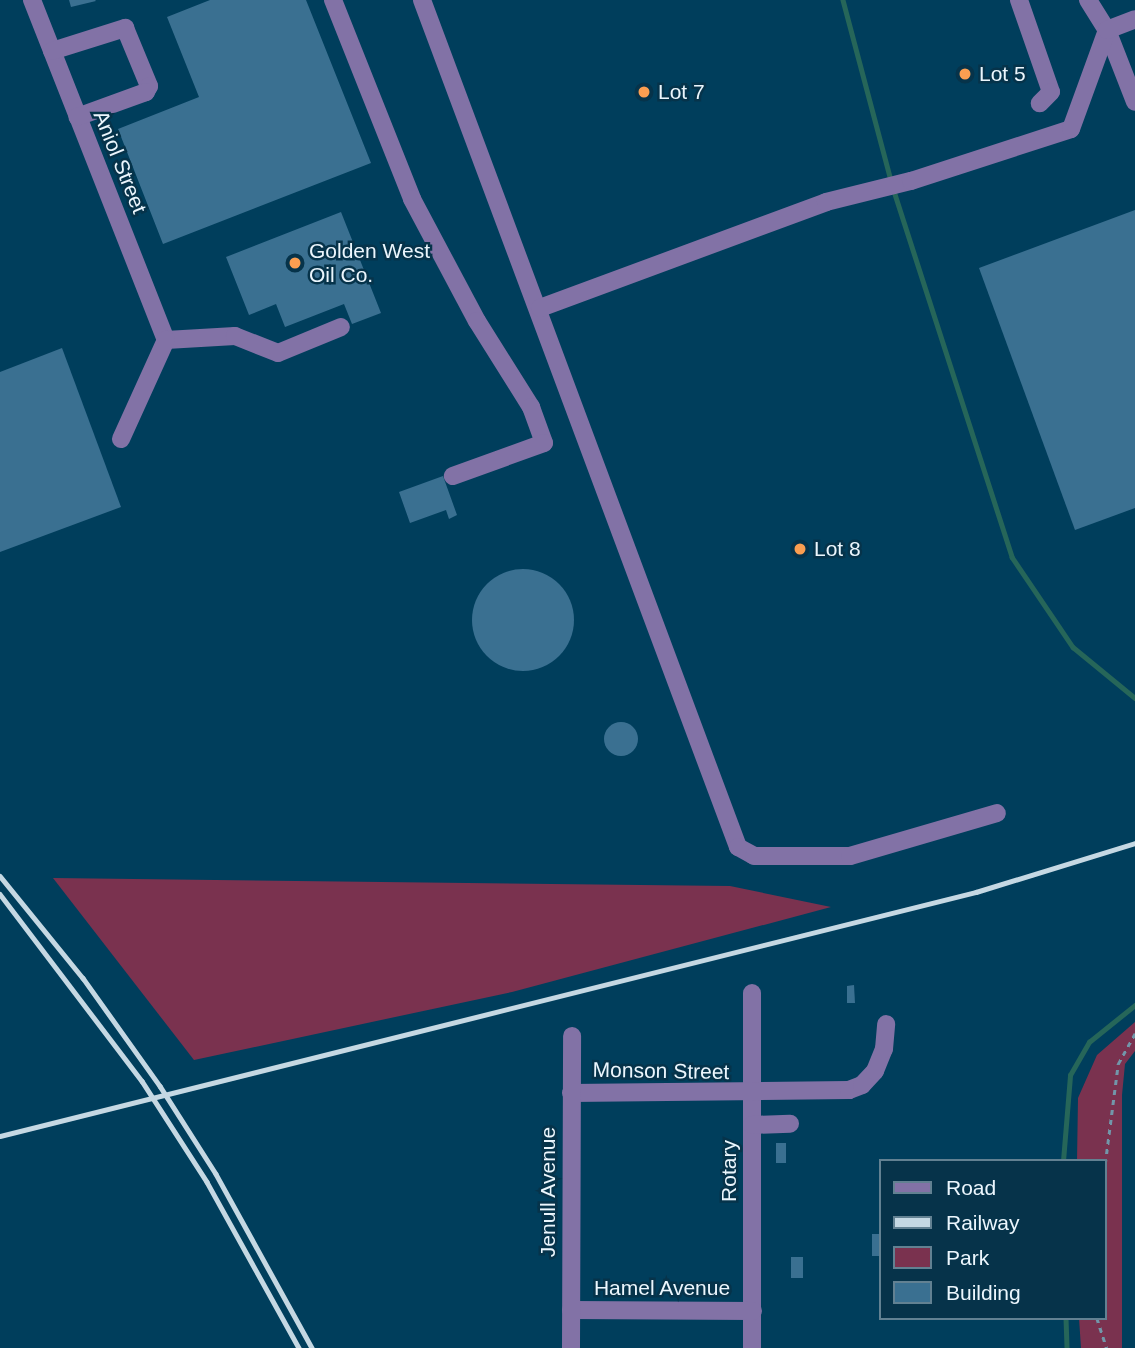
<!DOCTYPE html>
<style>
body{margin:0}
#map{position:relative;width:1135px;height:1348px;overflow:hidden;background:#003e5c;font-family:Helvetica,sans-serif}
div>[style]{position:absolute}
.green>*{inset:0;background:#7a324f}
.stream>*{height:4.5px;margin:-2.25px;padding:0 2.25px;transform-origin:2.25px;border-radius:2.25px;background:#266659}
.building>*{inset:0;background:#3a7091;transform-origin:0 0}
.round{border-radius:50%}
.path>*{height:2.5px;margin-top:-1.25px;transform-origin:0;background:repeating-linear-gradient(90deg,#7297aa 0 5px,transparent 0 10px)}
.minor>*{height:18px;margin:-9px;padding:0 9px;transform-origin:9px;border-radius:9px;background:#8272a6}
.rail>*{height:4.5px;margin:-2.25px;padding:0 2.25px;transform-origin:2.25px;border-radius:2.25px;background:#c5d8e3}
.dots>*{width:19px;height:19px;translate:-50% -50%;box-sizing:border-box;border:4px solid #06334a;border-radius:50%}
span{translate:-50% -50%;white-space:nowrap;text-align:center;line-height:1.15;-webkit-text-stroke:5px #06334a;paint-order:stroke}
.poi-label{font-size:21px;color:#ebf6fd}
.left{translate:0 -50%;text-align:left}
.street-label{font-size:21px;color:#ebf6fd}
.legend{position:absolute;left:879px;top:1159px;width:228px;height:161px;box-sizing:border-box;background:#06334a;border:2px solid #628192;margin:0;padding:9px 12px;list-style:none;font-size:21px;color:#ebf6fd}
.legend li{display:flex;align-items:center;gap:14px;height:35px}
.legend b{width:35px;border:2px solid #628192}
</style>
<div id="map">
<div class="green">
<i style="clip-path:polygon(53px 878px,730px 886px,831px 907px,512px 992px,194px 1060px)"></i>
<i style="clip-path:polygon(1135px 1022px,1135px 1051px,1125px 1064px,1122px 1095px,1122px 1348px,1081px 1348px,1079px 1318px,1105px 1318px,1105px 1161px,1077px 1161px,1078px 1098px,1097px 1055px)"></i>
</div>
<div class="stream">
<i style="left:843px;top:0;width:186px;rotate:75.1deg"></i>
<i style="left:893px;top:188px;width:388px;rotate:72.1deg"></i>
<i style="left:1012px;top:557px;width:109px;rotate:55.9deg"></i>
<i style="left:1073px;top:647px;width:80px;rotate:39.4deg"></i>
<i style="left:1063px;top:1161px;width:86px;rotate:-85.3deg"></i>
<i style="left:1070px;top:1075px;width:38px;rotate:-60deg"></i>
<i style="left:1089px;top:1042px;width:59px;rotate:-38.8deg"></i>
<i style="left:1066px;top:1318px;width:30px;rotate:88deg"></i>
</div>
<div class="building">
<i style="clip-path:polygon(69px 0,95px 0,96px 1px,71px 7px)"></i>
<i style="clip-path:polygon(210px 0,306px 0,371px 163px,163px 244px,118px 129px,199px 97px,167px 17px)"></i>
<i style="clip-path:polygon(1135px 210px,1135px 508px,1075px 530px,979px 268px)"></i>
<i style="clip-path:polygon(341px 212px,381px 313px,352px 324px,344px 304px,285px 327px,276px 304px,249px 315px,226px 257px)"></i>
<i style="clip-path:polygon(62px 348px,121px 507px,0 552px,0 372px)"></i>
<i style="clip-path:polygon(443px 476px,457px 515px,449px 519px,446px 510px,410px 523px,399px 492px)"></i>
<i class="round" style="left:472px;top:569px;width:102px;height:102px"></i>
<i class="round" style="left:604px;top:722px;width:34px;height:34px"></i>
<i style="clip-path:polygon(854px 985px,855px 1003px,847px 1003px,847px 986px)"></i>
<i style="left:776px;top:1143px;width:10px;height:20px"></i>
<i style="left:872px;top:1234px;width:9px;height:22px"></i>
<i style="left:791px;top:1257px;width:12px;height:21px"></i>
</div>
<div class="path">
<i style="left:1105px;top:1164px;width:101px;rotate:-82.6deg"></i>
<i style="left:1118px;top:1064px;width:35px;rotate:-61deg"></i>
<i style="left:1097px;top:1318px;width:32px;rotate:72deg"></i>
</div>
<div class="minor">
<i style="left:32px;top:0;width:365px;rotate:68.5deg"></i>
<i style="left:333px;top:0;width:214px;rotate:68.3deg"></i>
<i style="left:412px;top:199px;width:138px;rotate:62deg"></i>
<i style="left:477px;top:321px;width:102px;rotate:57.9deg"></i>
<i style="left:531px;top:407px;width:38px;rotate:70deg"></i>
<i style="left:544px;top:443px;width:97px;rotate:160.1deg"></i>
<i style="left:422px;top:0;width:904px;rotate:69.54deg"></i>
<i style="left:738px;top:847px;width:18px;rotate:29deg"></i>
<i style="left:754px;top:856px;width:96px"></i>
<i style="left:850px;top:856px;width:153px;rotate:-16.3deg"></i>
<i style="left:1019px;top:0;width:97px;rotate:70.8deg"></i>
<i style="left:1051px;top:92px;width:16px;rotate:135deg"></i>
<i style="left:1088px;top:0;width:36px;rotate:58deg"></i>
<i style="left:1107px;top:30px;width:77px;rotate:68.7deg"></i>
<i style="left:52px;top:51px;width:77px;rotate:-17.5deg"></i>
<i style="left:125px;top:28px;width:63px;rotate:67.5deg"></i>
<i style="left:149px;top:86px;width:7px;rotate:117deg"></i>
<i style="left:146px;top:92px;width:73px;rotate:160.1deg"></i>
<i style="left:540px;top:308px;width:305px;rotate:-20.3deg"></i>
<i style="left:826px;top:202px;width:88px;rotate:-13.9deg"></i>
<i style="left:911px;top:181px;width:168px;rotate:-18deg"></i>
<i style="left:1071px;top:129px;width:105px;rotate:-70deg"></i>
<i style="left:1107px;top:30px;width:30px;rotate:-21deg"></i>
<i style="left:166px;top:340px;width:69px;rotate:-3.3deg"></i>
<i style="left:235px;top:336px;width:46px;rotate:21.6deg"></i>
<i style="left:278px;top:353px;width:68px;rotate:-22.4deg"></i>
<i style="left:121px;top:439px;width:109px;rotate:-65.6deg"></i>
<i style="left:752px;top:993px;width:355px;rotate:90deg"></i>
<i style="left:571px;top:1093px;width:278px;rotate:-0.6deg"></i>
<i style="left:849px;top:1090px;width:14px;rotate:-21deg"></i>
<i style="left:862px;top:1085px;width:19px;rotate:-47deg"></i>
<i style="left:875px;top:1071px;width:24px;rotate:-68deg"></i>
<i style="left:884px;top:1049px;width:25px;rotate:-85deg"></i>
<i style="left:752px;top:1125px;width:38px;rotate:-2deg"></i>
<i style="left:571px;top:1310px;width:182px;rotate:0.3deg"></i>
<i style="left:571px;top:1348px;width:312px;rotate:-89.8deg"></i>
</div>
<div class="rail">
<i style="left:0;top:876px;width:132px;rotate:50.9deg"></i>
<i style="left:83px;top:978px;width:133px;rotate:54.5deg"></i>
<i style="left:160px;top:1086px;width:104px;rotate:57.5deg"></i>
<i style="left:216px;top:1174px;width:199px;rotate:61.1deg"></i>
<i style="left:0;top:894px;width:235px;rotate:52.8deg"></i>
<i style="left:142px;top:1081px;width:120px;rotate:57.2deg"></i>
<i style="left:207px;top:1182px;width:190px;rotate:61deg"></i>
<i style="left:0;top:1136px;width:1006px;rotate:-14.04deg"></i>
<i style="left:976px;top:892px;width:166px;rotate:-17.1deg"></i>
</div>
<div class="dots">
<i style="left:965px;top:74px;background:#fb9e51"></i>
<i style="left:644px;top:92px;background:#fb9e51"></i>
<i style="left:295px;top:263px;background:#fb9e51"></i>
<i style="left:800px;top:549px;background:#fb9e51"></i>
</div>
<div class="poi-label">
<span class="left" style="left:979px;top:74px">Lot 5</span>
<span class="left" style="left:658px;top:92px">Lot 7</span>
<span class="left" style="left:309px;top:263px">Golden West<br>Oil Co.</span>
<span class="left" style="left:814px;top:549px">Lot 8</span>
</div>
<div class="street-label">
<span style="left:120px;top:162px;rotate:68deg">Aniol Street</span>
<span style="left:661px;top:1071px;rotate:1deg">Monson Street</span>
<span style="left:729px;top:1171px;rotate:-90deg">Rotary</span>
<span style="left:548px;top:1192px;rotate:-90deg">Jenull Avenue</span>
<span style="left:662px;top:1288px">Hamel Avenue</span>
</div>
<ul class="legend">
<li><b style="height:9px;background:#8272a6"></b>Road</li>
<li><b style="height:9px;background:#c5d8e3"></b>Railway</li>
<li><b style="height:19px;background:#7a324f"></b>Park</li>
<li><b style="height:19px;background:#3a7091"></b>Building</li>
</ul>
</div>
